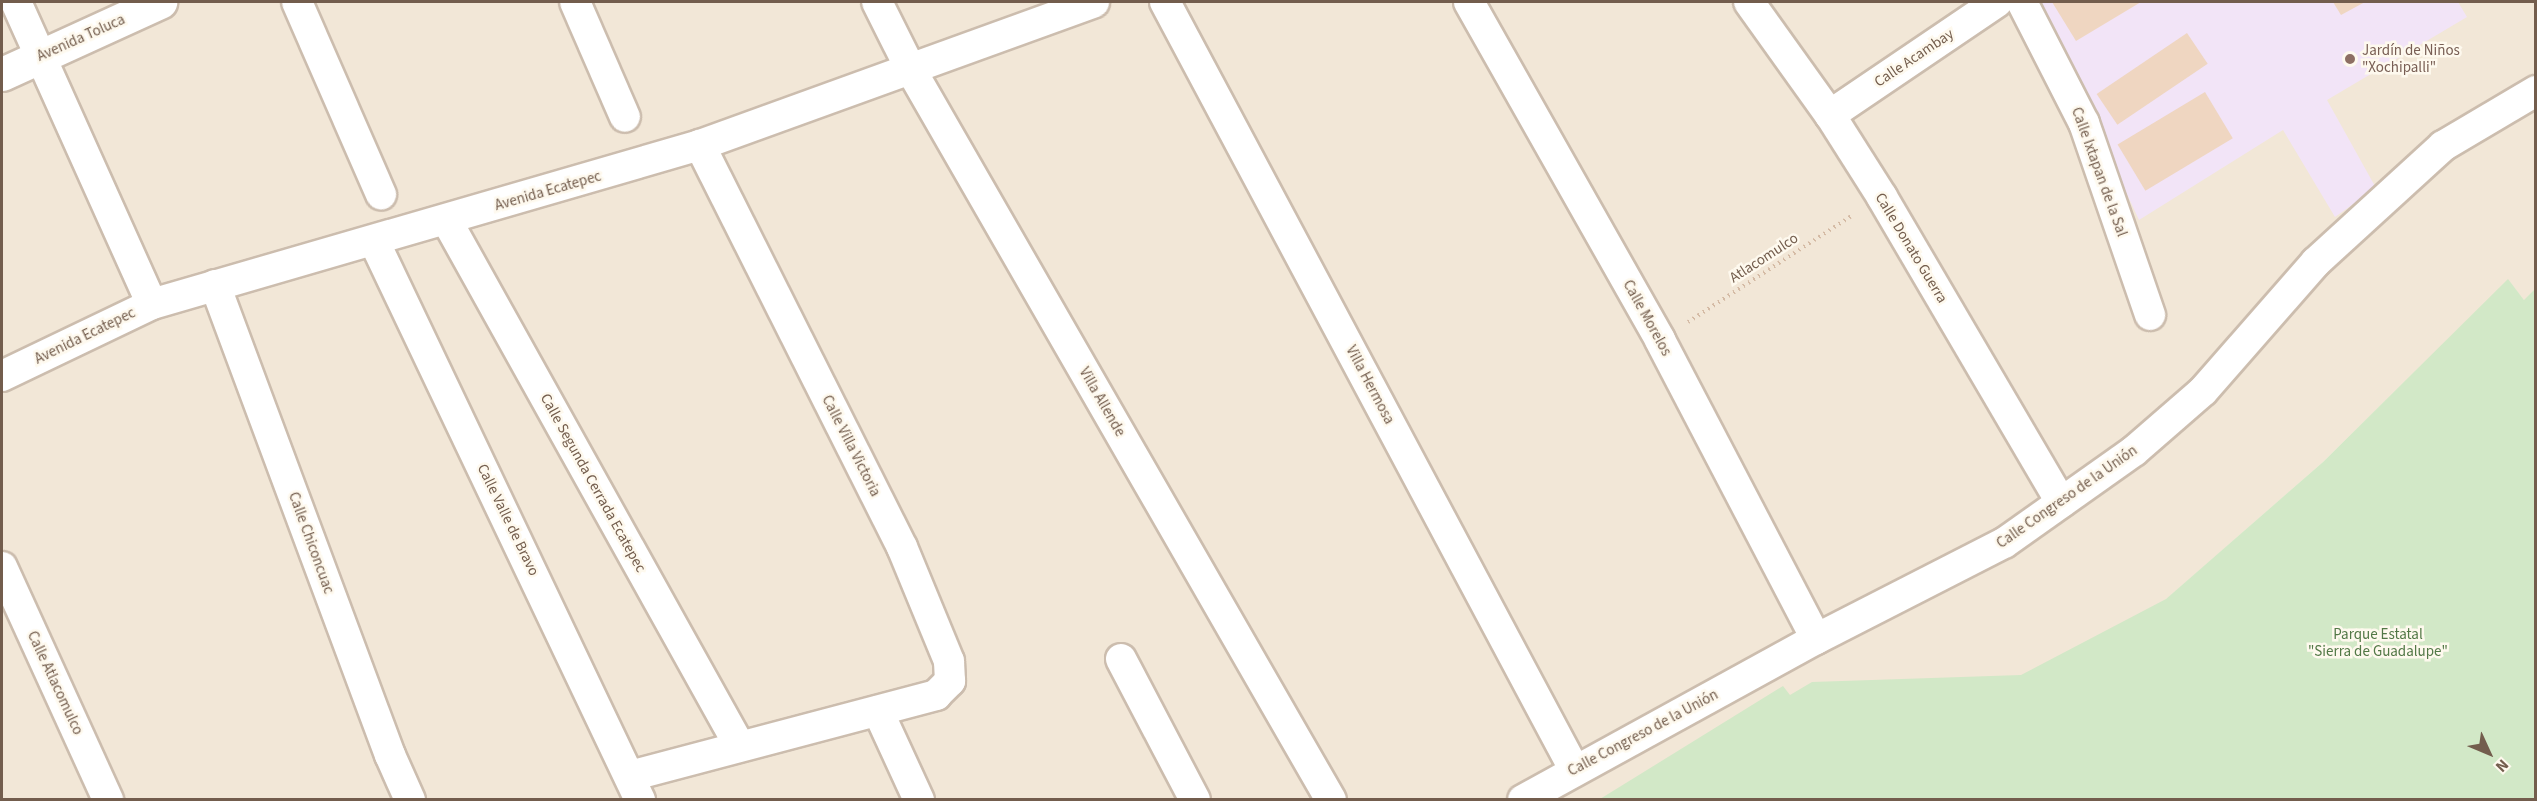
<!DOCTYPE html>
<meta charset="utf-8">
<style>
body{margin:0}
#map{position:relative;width:2537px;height:801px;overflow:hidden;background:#fbf5e8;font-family:"Source Sans 3",sans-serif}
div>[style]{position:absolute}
.residential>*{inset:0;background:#f2e7d7}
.education>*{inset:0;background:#f2e4f7}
.green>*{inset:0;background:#d2e8c7}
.building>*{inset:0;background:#efd6c1;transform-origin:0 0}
.path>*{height:4px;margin-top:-2px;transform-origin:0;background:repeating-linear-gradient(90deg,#d4baa4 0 1.5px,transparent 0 6px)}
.roads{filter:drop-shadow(2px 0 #ccbdae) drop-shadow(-2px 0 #ccbdae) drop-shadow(0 2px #ccbdae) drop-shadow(0 -2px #ccbdae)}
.street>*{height:30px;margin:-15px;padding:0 15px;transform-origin:15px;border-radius:15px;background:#fff}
.secondary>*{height:33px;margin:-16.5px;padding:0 16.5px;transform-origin:16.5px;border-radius:16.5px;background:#fff}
.dots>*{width:16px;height:16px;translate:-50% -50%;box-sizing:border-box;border:3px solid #fef9ee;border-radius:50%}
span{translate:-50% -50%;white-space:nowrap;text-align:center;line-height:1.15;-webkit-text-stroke:5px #fef9ee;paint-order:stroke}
.street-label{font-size:15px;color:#735d4d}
.education-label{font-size:15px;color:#785e54}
.left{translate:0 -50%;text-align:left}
.park-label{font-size:15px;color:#527846}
.frame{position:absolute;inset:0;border:3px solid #735d4d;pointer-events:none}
.north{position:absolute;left:2459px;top:723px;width:60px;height:60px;-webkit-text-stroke:4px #fef9ee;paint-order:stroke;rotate:134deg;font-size:16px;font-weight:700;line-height:24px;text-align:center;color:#735d4d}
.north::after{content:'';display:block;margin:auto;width:21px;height:27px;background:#735d4d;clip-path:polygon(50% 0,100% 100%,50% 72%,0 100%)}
</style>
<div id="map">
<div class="residential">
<i style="clip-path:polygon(2px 2px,2535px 2px,2535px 314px,2508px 280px,2323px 462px,2154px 610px,2028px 675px,1615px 799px,2px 800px)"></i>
</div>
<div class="education">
<i style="clip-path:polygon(2037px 2px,2458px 2px,2467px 17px,2327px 100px,2376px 188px,2335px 217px,2283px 130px,2139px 220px)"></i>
</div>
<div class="green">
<i style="clip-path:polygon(2508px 279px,2524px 300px,2535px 289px,2535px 799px,1600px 799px,1783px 686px,1790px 695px,1812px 682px,2021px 675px,2166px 599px,2323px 462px)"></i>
</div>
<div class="building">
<i style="clip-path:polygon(2052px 2px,2141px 2px,2076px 41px)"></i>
<i style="clip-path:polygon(2333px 2px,2365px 2px,2341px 15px)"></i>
<i style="left:2187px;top:33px;width:37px;height:109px;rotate:56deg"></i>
<i style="left:2205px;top:92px;width:54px;height:102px;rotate:59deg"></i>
</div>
<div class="path">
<i style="left:1688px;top:322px;width:197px;rotate:-33deg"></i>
</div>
<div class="roads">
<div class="street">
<i style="left:16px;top:2px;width:331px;rotate:65.8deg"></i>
<i style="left:297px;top:2px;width:210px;rotate:66.4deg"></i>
<i style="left:575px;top:2px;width:125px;rotate:66.5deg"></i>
<i style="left:877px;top:2px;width:76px;rotate:63.4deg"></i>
<i style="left:911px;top:70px;width:842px;rotate:60.09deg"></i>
<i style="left:1165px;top:2px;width:869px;rotate:61.93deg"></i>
<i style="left:1469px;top:2px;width:388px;rotate:60.5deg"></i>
<i style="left:1660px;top:340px;width:337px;rotate:62.4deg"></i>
<i style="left:1749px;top:2px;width:139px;rotate:54.4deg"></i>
<i style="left:1830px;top:115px;width:97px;rotate:57.6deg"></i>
<i style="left:1882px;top:197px;width:354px;rotate:59.6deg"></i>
<i style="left:2022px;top:2px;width:136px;rotate:62.9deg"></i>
<i style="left:2084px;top:123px;width:203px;rotate:71deg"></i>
<i style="left:1830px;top:115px;width:202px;rotate:-34.1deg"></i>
<i style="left:447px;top:221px;width:600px;rotate:60.87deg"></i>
<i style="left:374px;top:241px;width:619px;rotate:64.55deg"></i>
<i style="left:215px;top:285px;width:502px;rotate:69.58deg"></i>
<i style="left:390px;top:755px;width:49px;rotate:66deg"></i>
<i style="left:2px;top:376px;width:166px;rotate:-25.6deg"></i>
<i style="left:152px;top:304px;width:571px;rotate:-16.18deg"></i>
<i style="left:700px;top:145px;width:419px;rotate:-19.9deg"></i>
<i style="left:2px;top:567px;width:256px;rotate:65.5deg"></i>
<i style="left:1121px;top:659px;width:159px;rotate:62.3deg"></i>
<i style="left:878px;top:711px;width:98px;rotate:65.3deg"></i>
<i style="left:630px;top:776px;width:317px;rotate:-14.8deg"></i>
<i style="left:936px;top:695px;width:20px;rotate:-45deg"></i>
<i style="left:950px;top:681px;width:20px;rotate:-93deg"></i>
<i style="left:949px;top:661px;width:123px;rotate:-112.4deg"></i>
<i style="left:902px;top:547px;width:450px;rotate:-116.7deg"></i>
<i style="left:1523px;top:800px;width:334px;rotate:-28.8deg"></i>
<i style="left:1816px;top:639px;width:211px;rotate:-27.1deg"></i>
<i style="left:2004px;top:543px;width:159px;rotate:-35.3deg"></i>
<i style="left:2134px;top:451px;width:91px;rotate:-41deg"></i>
<i style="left:2203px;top:391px;width:171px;rotate:-48.8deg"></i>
<i style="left:2316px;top:262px;width:172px;rotate:-42.4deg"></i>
<i style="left:2443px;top:146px;width:108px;rotate:-30.6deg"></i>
</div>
<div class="secondary">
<i style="left:2px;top:74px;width:174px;rotate:-24.5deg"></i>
</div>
</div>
<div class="dots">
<i style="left:2350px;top:59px;background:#8d6e63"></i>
</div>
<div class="street-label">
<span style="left:81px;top:38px;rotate:-24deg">Avenida Toluca</span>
<span style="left:1914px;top:58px;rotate:-34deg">Calle Acambay</span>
<span style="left:2099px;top:172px;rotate:70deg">Calle Ixtapan de la Sal</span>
<span style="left:548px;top:191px;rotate:-16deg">Avenida Ecatepec</span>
<span style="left:1911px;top:248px;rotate:59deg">Calle Donato Guerra</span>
<span style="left:1764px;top:258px;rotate:-33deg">Atlacomulco</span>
<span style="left:1647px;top:318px;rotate:61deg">Calle Morelos</span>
<span style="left:85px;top:336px;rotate:-26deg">Avenida Ecatepec</span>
<span style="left:1370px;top:385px;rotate:62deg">Villa Hermosa</span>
<span style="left:1102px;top:402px;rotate:60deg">Villa Allende</span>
<span style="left:851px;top:446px;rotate:63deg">Calle Villa Victoria</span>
<span style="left:593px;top:483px;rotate:61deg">Calle Segunda Cerrada Ecatepec</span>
<span style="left:2067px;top:497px;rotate:-35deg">Calle Congreso de la Unión</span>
<span style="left:508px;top:520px;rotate:64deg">Calle Valle de Bravo</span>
<span style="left:311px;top:543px;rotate:70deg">Calle Chiconcuac</span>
<span style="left:55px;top:683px;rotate:65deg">Calle Atlacomulco</span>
<span style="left:1643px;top:733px;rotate:-28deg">Calle Congreso de la Unión</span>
</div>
<div class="education-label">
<span class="left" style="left:2362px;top:59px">Jardín de Niños<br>"Xochipalli"</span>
</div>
<div class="park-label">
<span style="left:2378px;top:643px">Parque Estatal<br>"Sierra de Guadalupe"</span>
</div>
<div class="frame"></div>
<div class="north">N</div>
</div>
